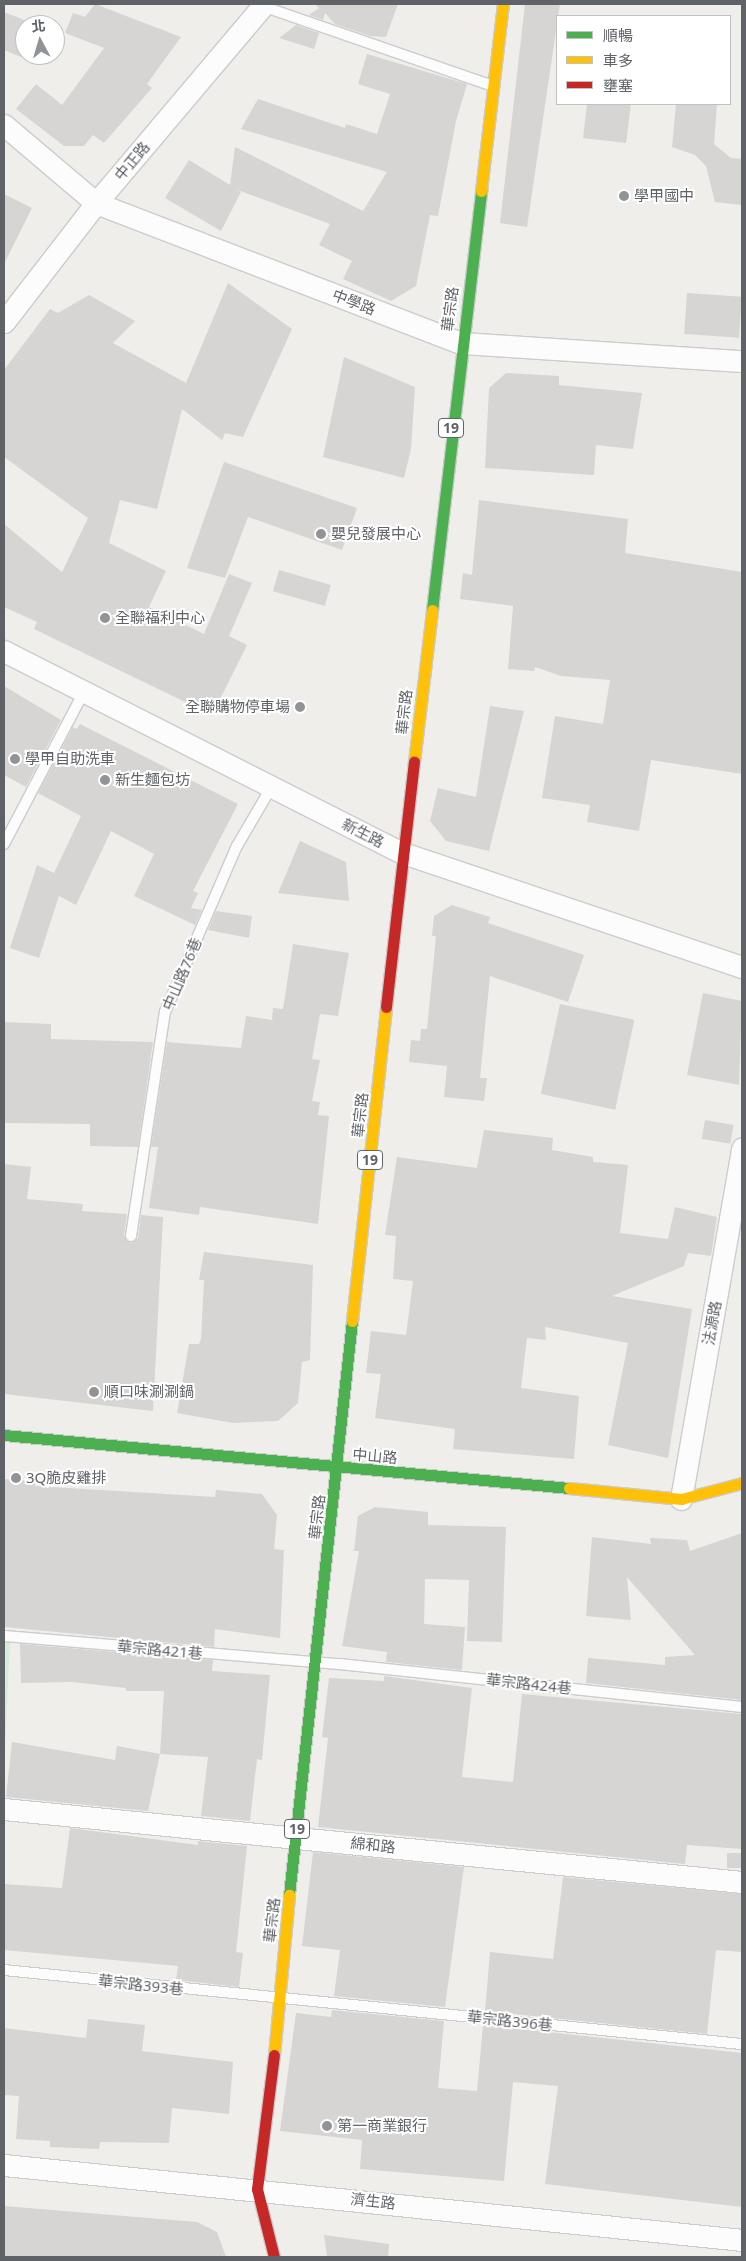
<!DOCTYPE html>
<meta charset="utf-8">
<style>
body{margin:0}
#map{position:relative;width:746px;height:2261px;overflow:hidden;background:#efeeea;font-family:"Noto Sans","Noto Sans TC",sans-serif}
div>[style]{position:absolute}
.green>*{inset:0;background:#d8ebd6}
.building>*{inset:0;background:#d6d5d3;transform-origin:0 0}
.roads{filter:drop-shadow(1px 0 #cbcccc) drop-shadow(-1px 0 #cbcccc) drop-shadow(0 1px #cbcccc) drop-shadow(0 -1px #cbcccc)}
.lane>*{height:10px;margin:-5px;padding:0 5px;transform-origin:5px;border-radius:5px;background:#fdfcfc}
.street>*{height:21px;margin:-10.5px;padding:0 10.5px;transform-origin:10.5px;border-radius:10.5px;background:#fdfcfc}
.fast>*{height:11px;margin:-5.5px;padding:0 5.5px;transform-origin:5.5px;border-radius:5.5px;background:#4caf50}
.slow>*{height:11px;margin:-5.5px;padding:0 5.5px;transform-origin:5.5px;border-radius:5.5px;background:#ffc107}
.jam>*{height:11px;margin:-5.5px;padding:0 5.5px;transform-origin:5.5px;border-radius:5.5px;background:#c62828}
.dots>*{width:14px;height:14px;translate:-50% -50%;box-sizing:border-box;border:2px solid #fff;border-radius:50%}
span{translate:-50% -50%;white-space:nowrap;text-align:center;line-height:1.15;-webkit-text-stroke:4px #fff;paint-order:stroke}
.shield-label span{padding:1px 4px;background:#fff;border:1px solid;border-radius:4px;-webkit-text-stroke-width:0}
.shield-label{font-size:14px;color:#5f6368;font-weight:700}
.street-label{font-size:15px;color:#5f6368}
.poi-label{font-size:15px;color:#5f6368}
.left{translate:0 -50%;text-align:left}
.right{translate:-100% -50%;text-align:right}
.frame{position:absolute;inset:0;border:5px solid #5f6368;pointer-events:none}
.legend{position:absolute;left:556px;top:15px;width:175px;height:90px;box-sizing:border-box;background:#fff;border:1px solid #bfc1c3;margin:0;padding:6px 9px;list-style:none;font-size:15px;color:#5f6368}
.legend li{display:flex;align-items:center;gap:10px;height:25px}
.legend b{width:25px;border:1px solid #bfc1c3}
.north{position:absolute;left:15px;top:15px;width:50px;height:50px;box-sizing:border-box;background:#fff;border:1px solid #bfc1c3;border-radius:50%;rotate:354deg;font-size:14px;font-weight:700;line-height:20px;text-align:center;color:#5f6368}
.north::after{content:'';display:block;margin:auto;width:18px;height:22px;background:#919496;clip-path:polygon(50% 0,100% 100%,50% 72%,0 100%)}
</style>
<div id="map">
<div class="green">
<i style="clip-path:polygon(4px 1642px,10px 1642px,4px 1770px)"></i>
</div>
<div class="building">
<i style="clip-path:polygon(95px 4px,181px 37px,147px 84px,152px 88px,104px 143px,93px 135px,84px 146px,64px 146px,16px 109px,36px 84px,62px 105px,104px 48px,65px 33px,73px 13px,85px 17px)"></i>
<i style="clip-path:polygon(315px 4px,398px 4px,386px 37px,370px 36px,335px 24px,325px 13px,323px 20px,309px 15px,319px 8px)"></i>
<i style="clip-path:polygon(525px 4px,560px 4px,527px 227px,500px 223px)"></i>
<i style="clip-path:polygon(4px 12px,37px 25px,25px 25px,25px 55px,39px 55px,36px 63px,4px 50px)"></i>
<i style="clip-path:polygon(296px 25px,319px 33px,314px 49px,279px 38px)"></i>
<i style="clip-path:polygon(367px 54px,467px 84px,456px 121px,438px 216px,430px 215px,416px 286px,391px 301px,343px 279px,352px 261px,319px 245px,330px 224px,235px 189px,241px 192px,221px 231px,165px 198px,189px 160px,230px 185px,235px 147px,363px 211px,387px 172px,241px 129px,258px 99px,345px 128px,346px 124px,377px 134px,390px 94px,358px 84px)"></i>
<i style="clip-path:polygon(587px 104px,631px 104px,626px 143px,583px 138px)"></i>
<i style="clip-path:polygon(676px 104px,717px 104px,714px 144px,731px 158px,742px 159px,742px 205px,715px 202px,706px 166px,695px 155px,672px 147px)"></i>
<i style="clip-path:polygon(4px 194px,32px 208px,4px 264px)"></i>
<i style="clip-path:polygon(228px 283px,292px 329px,243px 437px,225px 433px,222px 440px,182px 409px,157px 509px,120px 500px,109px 543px,166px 571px,149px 607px,204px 634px,229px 574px,252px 583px,229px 636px,247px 645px,212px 715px,34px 629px,37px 622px,4px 607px,4px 524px,62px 572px,88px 518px,4px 457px,4px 370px,50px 309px,58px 313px,89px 295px,135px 321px,113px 343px,186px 383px)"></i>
<i style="left:687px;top:293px;width:55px;height:41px;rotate:4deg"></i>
<i style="clip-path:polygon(344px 357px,415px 387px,411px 449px,404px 478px,323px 457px)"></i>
<i style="clip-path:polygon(506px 373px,559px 376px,559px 385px,642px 393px,633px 449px,596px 445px,594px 475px,485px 468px,489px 388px)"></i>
<i style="clip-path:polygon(224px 462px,357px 508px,342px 550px,248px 517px,225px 578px,187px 568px)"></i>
<i style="clip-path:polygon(479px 500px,628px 519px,625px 553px,742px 572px,742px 774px,651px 760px,639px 831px,587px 822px,590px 805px,542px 798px,555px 716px,603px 724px,610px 680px,561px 676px,535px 667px,534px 671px,508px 669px,513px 606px,460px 599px,463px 573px,472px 575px)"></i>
<i style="left:279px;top:570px;width:54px;height:22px;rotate:16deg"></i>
<i style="clip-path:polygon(4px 686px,61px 720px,26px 787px,4px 775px)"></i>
<i style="clip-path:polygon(490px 706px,524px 711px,489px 851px,446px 841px,430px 821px,438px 788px,476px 797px)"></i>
<i style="clip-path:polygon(80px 724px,238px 804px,193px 891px,198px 893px,191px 908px,202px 910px,195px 925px,134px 896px,154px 854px,111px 831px,76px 905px,59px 896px,39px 958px,10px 948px,37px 865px,54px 873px,81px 816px,38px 793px,73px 727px,77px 729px)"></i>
<i style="clip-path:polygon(300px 841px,346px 862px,349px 901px,278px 893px)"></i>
<i style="clip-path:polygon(452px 905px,490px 917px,488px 923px,584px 955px,568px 1002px,490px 976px,480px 1078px,487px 1078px,484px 1101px,444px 1097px,447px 1066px,409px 1062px,411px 1040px,420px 1041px,421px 1029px,427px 1029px,436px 936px,432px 936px,434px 916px)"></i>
<i style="clip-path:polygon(216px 911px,252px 916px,249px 938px,208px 930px)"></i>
<i style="clip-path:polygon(293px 944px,349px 953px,338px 1016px,320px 1014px,312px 1059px,320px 1060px,312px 1101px,320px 1102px,318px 1115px,329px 1116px,318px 1224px,200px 1207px,199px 1215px,149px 1208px,158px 1147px,151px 1147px,167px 1042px,241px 1048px,246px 1016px,272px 1020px,273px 1008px,283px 1009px)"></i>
<i style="clip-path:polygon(703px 993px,742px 1001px,739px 1085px,687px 1075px)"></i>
<i style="left:560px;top:1004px;width:76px;height:92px;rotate:12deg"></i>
<i style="clip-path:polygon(4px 1022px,51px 1024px,51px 1039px,153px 1042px,138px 1147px,90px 1146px,90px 1124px,4px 1123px)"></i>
<i style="left:705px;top:1120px;width:29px;height:19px;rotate:10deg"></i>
<i style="clip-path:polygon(484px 1130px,553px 1138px,552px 1150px,593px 1157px,593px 1162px,628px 1165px,620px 1233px,668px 1239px,675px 1207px,717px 1217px,711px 1256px,688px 1253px,684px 1266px,612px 1296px,692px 1309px,668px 1458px,608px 1445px,628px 1343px,545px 1327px,546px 1340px,527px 1338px,521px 1388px,579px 1396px,574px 1459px,453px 1449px,455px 1429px,375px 1418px,381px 1374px,366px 1373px,371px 1331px,406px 1335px,413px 1281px,393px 1279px,396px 1236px,385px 1235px,397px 1157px,477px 1168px)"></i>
<i style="clip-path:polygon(4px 1164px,31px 1167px,27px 1199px,83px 1204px,82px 1211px,127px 1214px,124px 1235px,130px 1243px,138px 1238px,141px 1215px,163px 1217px,153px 1411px,4px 1394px)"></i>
<i style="clip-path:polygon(204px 1252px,313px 1265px,310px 1360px,302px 1362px,298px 1403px,278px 1421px,233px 1423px,177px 1413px,189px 1344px,199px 1344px,201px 1339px,204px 1280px,199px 1280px)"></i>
<i style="clip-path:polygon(4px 1479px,35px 1481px,35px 1486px,215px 1497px,216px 1490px,262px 1494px,277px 1515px,274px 1549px,284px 1550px,280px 1638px,215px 1629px,214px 1647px,4px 1627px)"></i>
<i style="clip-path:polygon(375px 1507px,428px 1512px,428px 1525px,506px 1527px,502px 1642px,467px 1641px,469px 1580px,425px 1579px,424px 1624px,465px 1627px,462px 1670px,386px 1662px,387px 1652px,342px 1646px,359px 1551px,354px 1551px,358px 1516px)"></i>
<i style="clip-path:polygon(742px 1533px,742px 1700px,586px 1683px,588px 1658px,665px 1665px,665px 1657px,695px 1655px,627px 1577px,631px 1620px,586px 1616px,592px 1537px,651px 1544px,650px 1538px,687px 1540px,690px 1551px)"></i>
<i style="clip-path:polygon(20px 1644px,213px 1660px,212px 1671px,270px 1675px,262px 1760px,257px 1759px,250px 1821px,201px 1816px,208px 1757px,160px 1754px,164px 1691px,126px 1691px,126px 1688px,72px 1682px,21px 1683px)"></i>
<i style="clip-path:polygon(384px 1676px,472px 1688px,462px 1777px,513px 1782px,522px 1694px,742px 1714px,742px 1849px,687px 1845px,685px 1864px,318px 1827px,328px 1738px,322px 1737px,329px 1678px,384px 1681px)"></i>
<i style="clip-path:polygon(12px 1742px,115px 1760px,117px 1746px,160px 1754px,148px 1811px,6px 1797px)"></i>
<i style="clip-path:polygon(70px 1828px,198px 1845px,198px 1841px,247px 1846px,236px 1952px,243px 1953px,239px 1987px,176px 1980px,178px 1966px,4px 1950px,4px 1884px,62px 1888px)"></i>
<i style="clip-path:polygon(313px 1852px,464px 1867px,445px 2007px,334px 1996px,340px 1950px,302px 1946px)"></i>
<i style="left:727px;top:1853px;width:15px;height:15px"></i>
<i style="clip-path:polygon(563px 1877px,742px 1894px,742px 1952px,716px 1950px,707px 2034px,485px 2011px,490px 1952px,553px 1959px)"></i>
<i style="clip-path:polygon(332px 2010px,444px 2021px,438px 2088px,477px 2091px,483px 2025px,742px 2053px,742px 2207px,545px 2184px,558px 2086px,513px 2082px,504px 2181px,360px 2169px,362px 2140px,280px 2131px,296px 2013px,331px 2017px)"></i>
<i style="clip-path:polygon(88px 2019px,145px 2025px,142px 2051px,233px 2062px,229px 2114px,172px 2108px,169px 2143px,100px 2142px,99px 2149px,50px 2147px,50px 2141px,16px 2139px,19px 2096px,4px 2095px,4px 2028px,86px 2038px)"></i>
<i style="clip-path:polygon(4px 2206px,197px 2222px,217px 2232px,226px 2257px,4px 2257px)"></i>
<i style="clip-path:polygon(324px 2235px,389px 2244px,388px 2257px,327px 2257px)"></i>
</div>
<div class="roads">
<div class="lane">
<i style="left:262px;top:6px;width:244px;rotate:19.1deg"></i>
<i style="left:4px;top:844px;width:174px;rotate:-62.3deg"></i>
<i style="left:131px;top:1236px;width:227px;rotate:-81.4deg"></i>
<i style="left:165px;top:1012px;width:181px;rotate:-66.6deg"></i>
<i style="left:237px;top:846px;width:69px;rotate:-59.7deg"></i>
<i style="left:4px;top:1636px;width:337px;rotate:4.8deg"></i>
<i style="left:340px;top:1664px;width:404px;rotate:6.1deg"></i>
<i style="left:4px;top:1970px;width:742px;rotate:5.73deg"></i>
</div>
<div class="street">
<i style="left:4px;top:125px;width:121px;rotate:40.3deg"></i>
<i style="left:96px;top:203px;width:391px;rotate:21deg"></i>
<i style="left:461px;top:343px;width:282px;rotate:3.7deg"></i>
<i style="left:4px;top:322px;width:150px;rotate:-52.3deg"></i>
<i style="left:96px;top:203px;width:260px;rotate:-49.8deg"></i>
<i style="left:4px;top:651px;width:447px;rotate:26.9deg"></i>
<i style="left:403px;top:853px;width:358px;rotate:18.6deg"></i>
<i style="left:681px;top:1499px;width:356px;rotate:-80.1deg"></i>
<i style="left:4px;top:1809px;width:742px;rotate:5.65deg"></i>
<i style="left:4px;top:2165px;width:742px;rotate:5.8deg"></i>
</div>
<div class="fast">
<i style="left:432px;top:610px;width:422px;rotate:-83.3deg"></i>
<i style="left:4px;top:1435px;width:567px;rotate:5.36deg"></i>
<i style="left:289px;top:1895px;width:577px;rotate:-83.74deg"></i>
</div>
<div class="slow">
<i style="left:481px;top:191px;width:188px;rotate:-83.3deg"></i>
<i style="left:414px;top:762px;width:153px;rotate:-83.2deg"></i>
<i style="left:352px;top:1321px;width:316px;rotate:-83.8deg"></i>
<i style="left:569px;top:1488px;width:113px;rotate:5.6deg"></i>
<i style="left:681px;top:1499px;width:63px;rotate:-14.7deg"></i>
<i style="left:274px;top:2055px;width:161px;rotate:-84.6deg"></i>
</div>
<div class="jam">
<i style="left:386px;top:1007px;width:247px;rotate:-83.5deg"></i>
<i style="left:274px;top:2257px;width:70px;rotate:-104deg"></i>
<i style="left:257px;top:2189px;width:135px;rotate:-82.8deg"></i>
</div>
</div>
<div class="dots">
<i style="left:624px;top:196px;background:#919496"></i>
<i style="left:321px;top:534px;background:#919496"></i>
<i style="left:105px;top:618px;background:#919496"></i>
<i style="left:300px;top:707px;background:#919496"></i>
<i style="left:15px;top:759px;background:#919496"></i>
<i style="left:105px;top:780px;background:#919496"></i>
<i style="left:94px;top:1392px;background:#919496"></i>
<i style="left:16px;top:1478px;background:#919496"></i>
<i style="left:327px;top:2126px;background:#919496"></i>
</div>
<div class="shield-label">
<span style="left:451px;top:428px">19</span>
<span style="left:370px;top:1160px">19</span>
<span style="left:297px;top:1829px">19</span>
</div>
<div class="street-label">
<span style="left:132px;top:161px;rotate:-50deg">中正路</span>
<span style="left:354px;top:302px;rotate:21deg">中學路</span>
<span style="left:450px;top:309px;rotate:-83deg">華宗路</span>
<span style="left:404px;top:712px;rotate:-84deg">華宗路</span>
<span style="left:363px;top:833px;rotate:27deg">新生路</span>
<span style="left:182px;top:974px;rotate:-67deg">中山路76巷</span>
<span style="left:360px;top:1115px;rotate:-84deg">華宗路</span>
<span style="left:712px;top:1323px;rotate:-80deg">法源路</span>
<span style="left:375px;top:1456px;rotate:5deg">中山路</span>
<span style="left:317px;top:1517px;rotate:-84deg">華宗路</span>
<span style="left:160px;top:1650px;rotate:5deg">華宗路421巷</span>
<span style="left:529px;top:1684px;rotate:6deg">華宗路424巷</span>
<span style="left:373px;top:1845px;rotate:6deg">綿和路</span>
<span style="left:272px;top:1920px;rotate:-84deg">華宗路</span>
<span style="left:141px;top:1985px;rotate:6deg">華宗路393巷</span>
<span style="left:510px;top:2021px;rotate:6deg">華宗路396巷</span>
<span style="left:373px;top:2201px;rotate:6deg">濟生路</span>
</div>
<div class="poi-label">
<span class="left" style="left:634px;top:196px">學甲國中</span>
<span class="left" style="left:331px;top:534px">嬰兒發展中心</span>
<span class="left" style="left:115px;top:618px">全聯福利中心</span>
<span class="right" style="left:290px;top:707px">全聯購物停車場</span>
<span class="left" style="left:25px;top:759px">學甲自助洗車</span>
<span class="left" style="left:115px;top:780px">新生麵包坊</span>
<span class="left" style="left:104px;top:1392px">順口味涮涮鍋</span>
<span class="left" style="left:26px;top:1478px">3Q脆皮雞排</span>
<span class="left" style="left:337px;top:2126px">第一商業銀行</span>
</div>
<div class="frame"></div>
<ul class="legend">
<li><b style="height:6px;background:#4caf50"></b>順暢</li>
<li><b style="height:6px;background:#ffc107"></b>車多</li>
<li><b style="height:6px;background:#c62828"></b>壅塞</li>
</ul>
<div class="north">北</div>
</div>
